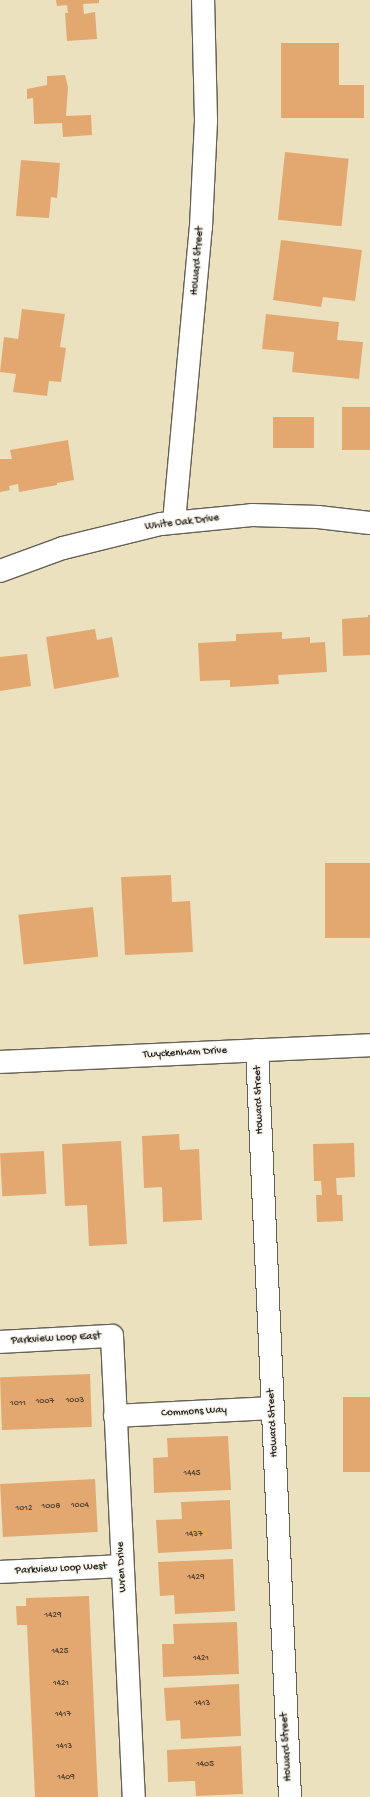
<!DOCTYPE html>
<style>
body{margin:0}
#map{position:relative;width:370px;height:1797px;overflow:hidden;background:#ece1bf;font-family:"Gochi Hand",sans-serif}
div>[style]{position:absolute}
.building>*{inset:0;background:#e3a870;transform-origin:0 0}
.roads{filter:drop-shadow(1px 0 #656155) drop-shadow(-1px 0 #656155) drop-shadow(0 1px #656155) drop-shadow(0 -1px #656155)}
.street>*{height:22px;margin:-11px;padding:0 11px;transform-origin:11px;border-radius:11px;background:#fff}
.secondary>*{height:22px;margin:-11px;padding:0 11px;transform-origin:11px;border-radius:11px;background:#fff}
span{translate:-50% -50%;white-space:nowrap;text-align:center;line-height:1.15;-webkit-text-stroke:3px #f7f3e8;paint-order:stroke}
.number-label{font-size:9px;color:#4e3f31}
.number-label span{-webkit-text-stroke-width:0}
.street-label{font-size:11px;color:#1c1c1c}
</style>
<div id="map">
<div class="building">
<i style="clip-path:polygon(56px 0,99px 0,99px 3px,83px 4px,84px 14px,95px 12px,97px 39px,67px 41px,65px 13px,68px 13px,67px 5px,57px 6px)"></i>
<i style="clip-path:polygon(281px 43px,339px 43px,339px 85px,364px 85px,364px 118px,281px 118px)"></i>
<i style="clip-path:polygon(65px 75px,68px 87px,66px 116px,91px 115px,92px 135px,63px 137px,62px 123px,34px 124px,33px 98px,27px 99px,27px 89px,47px 85px,47px 76px)"></i>
<i style="left:285px;top:152px;width:64px;height:68px;rotate:6deg"></i>
<i style="clip-path:polygon(21px 160px,60px 163px,57px 198px,51px 197px,49px 218px,16px 216px)"></i>
<i style="clip-path:polygon(281px 240px,362px 250px,355px 301px,323px 297px,321px 307px,273px 300px)"></i>
<i style="clip-path:polygon(22px 309px,65px 314px,60px 347px,66px 348px,61px 382px,49px 381px,47px 396px,13px 392px,16px 374px,0 372px,4px 337px,18px 339px)"></i>
<i style="clip-path:polygon(266px 314px,339px 322px,337px 340px,363px 342px,359px 379px,292px 372px,294px 352px,262px 349px)"></i>
<i style="left:342px;top:407px;width:28px;height:43px"></i>
<i style="left:273px;top:417px;width:41px;height:31px"></i>
<i style="clip-path:polygon(68px 440px,74px 480px,57px 483px,57px 485px,19px 492px,18px 484px,9px 486px,10px 490px,0 492px,0 459px,12px 459px,10px 450px)"></i>
<i style="clip-path:polygon(368px 615px,370px 615px,370px 655px,343px 656px,342px 619px,368px 617px)"></i>
<i style="clip-path:polygon(95px 629px,97px 640px,112px 637px,119px 677px,54px 689px,46px 637px)"></i>
<i style="clip-path:polygon(282px 632px,282px 639px,310px 637px,310px 643px,325px 642px,327px 672px,278px 675px,279px 684px,230px 687px,230px 680px,200px 681px,198px 643px,236px 641px,236px 634px)"></i>
<i style="clip-path:polygon(27px 654px,31px 686px,0 691px,0 657px)"></i>
<i style="left:370px;top:863px;width:75px;height:45px;rotate:90deg"></i>
<i style="clip-path:polygon(171px 875px,172px 902px,190px 901px,193px 952px,125px 955px,121px 877px)"></i>
<i style="left:93px;top:907px;width:50px;height:75px;rotate:84deg"></i>
<i style="clip-path:polygon(179px 1134px,180px 1150px,199px 1149px,202px 1220px,163px 1222px,162px 1187px,144px 1188px,142px 1136px)"></i>
<i style="clip-path:polygon(121px 1141px,127px 1244px,89px 1246px,87px 1205px,65px 1206px,62px 1144px)"></i>
<i style="clip-path:polygon(354px 1143px,355px 1177px,336px 1178px,337px 1195px,342px 1195px,343px 1221px,317px 1222px,316px 1195px,322px 1195px,321px 1181px,314px 1181px,313px 1144px)"></i>
<i style="left:44px;top:1151px;width:43px;height:44px;rotate:87deg"></i>
<i style="left:90px;top:1374px;width:53px;height:90px;rotate:88deg"></i>
<i style="left:370px;top:1397px;width:75px;height:27px;rotate:90deg"></i>
<i style="clip-path:polygon(228px 1436px,231px 1490px,154px 1493px,153px 1458px,168px 1457px,167px 1438px)"></i>
<i style="left:95px;top:1479px;width:53px;height:95px;rotate:87deg"></i>
<i style="clip-path:polygon(230px 1500px,232px 1549px,158px 1553px,156px 1520px,182px 1519px,181px 1502px)"></i>
<i style="clip-path:polygon(233px 1559px,235px 1611px,175px 1614px,174px 1595px,160px 1596px,158px 1562px)"></i>
<i style="clip-path:polygon(89px 1596px,98px 1797px,35px 1797px,27px 1625px,17px 1625px,16px 1606px,26px 1606px,26px 1598px)"></i>
<i style="clip-path:polygon(237px 1622px,239px 1674px,163px 1677px,162px 1644px,174px 1644px,173px 1624px)"></i>
<i style="clip-path:polygon(239px 1684px,241px 1736px,181px 1739px,180px 1720px,166px 1721px,164px 1688px)"></i>
<i style="clip-path:polygon(241px 1746px,243px 1794px,196px 1796px,195px 1781px,168px 1782px,167px 1750px)"></i>
</div>
<div class="roads">
<div class="street">
<i style="left:174px;top:522px;width:296px;rotate:-84.8deg"></i>
<i style="left:201px;top:227px;width:107px;rotate:-87.3deg"></i>
<i style="left:206px;top:120px;width:120px;rotate:-91.4deg"></i>
<i style="left:0;top:571px;width:67px;rotate:-20.1deg"></i>
<i style="left:63px;top:548px;width:101px;rotate:-13.8deg"></i>
<i style="left:161px;top:524px;width:91px;rotate:-5.6deg"></i>
<i style="left:252px;top:515px;width:66px;rotate:1.7deg"></i>
<i style="left:318px;top:517px;width:52px;rotate:6.6deg"></i>
<i style="left:257px;top:1050px;width:748px;rotate:87.47deg"></i>
<i style="left:0;top:1342px;width:112px;rotate:-3.1deg"></i>
<i style="left:112px;top:1336px;width:462px;rotate:87.3deg"></i>
<i style="left:115px;top:1416px;width:157px;rotate:-2.9deg"></i>
<i style="left:0;top:1572px;width:122px;rotate:-2.8deg"></i>
</div>
<div class="secondary">
<i style="left:0;top:1062px;width:370px;rotate:-2.6deg"></i>
</div>
</div>
<div class="number-label">
<span style="left:75px;top:1401px">1003</span>
<span style="left:45px;top:1402px">1007</span>
<span style="left:18px;top:1404px">1011</span>
<span style="left:192px;top:1474px">1445</span>
<span style="left:80px;top:1506px">1004</span>
<span style="left:51px;top:1507px">1008</span>
<span style="left:24px;top:1509px">1012</span>
<span style="left:194px;top:1535px">1437</span>
<span style="left:196px;top:1578px">1429</span>
<span style="left:53px;top:1616px">1429</span>
<span style="left:60px;top:1652px">1425</span>
<span style="left:201px;top:1659px">1421</span>
<span style="left:61px;top:1684px">1421</span>
<span style="left:202px;top:1704px">1413</span>
<span style="left:63px;top:1715px">1417</span>
<span style="left:64px;top:1747px">1413</span>
<span style="left:205px;top:1765px">1405</span>
<span style="left:66px;top:1778px">1409</span>
</div>
<div class="street-label">
<span style="left:198px;top:261px;rotate:-85deg">Howard Street</span>
<span style="left:182px;top:523px;rotate:-7deg">White Oak Drive</span>
<span style="left:185px;top:1053px;rotate:-3deg">Twyckenham Drive</span>
<span style="left:259px;top:1100px;rotate:-92deg">Howard Street</span>
<span style="left:56px;top:1339px;rotate:-3deg">Parkview Loop East</span>
<span style="left:194px;top:1412px;rotate:-3deg">Commons Way</span>
<span style="left:273px;top:1423px;rotate:-93deg">Howard Street</span>
<span style="left:122px;top:1567px;rotate:-93deg">Wren Drive</span>
<span style="left:61px;top:1569px;rotate:-3deg">Parkview Loop West</span>
<span style="left:287px;top:1747px;rotate:-93deg">Howard Street</span>
</div>
</div>
